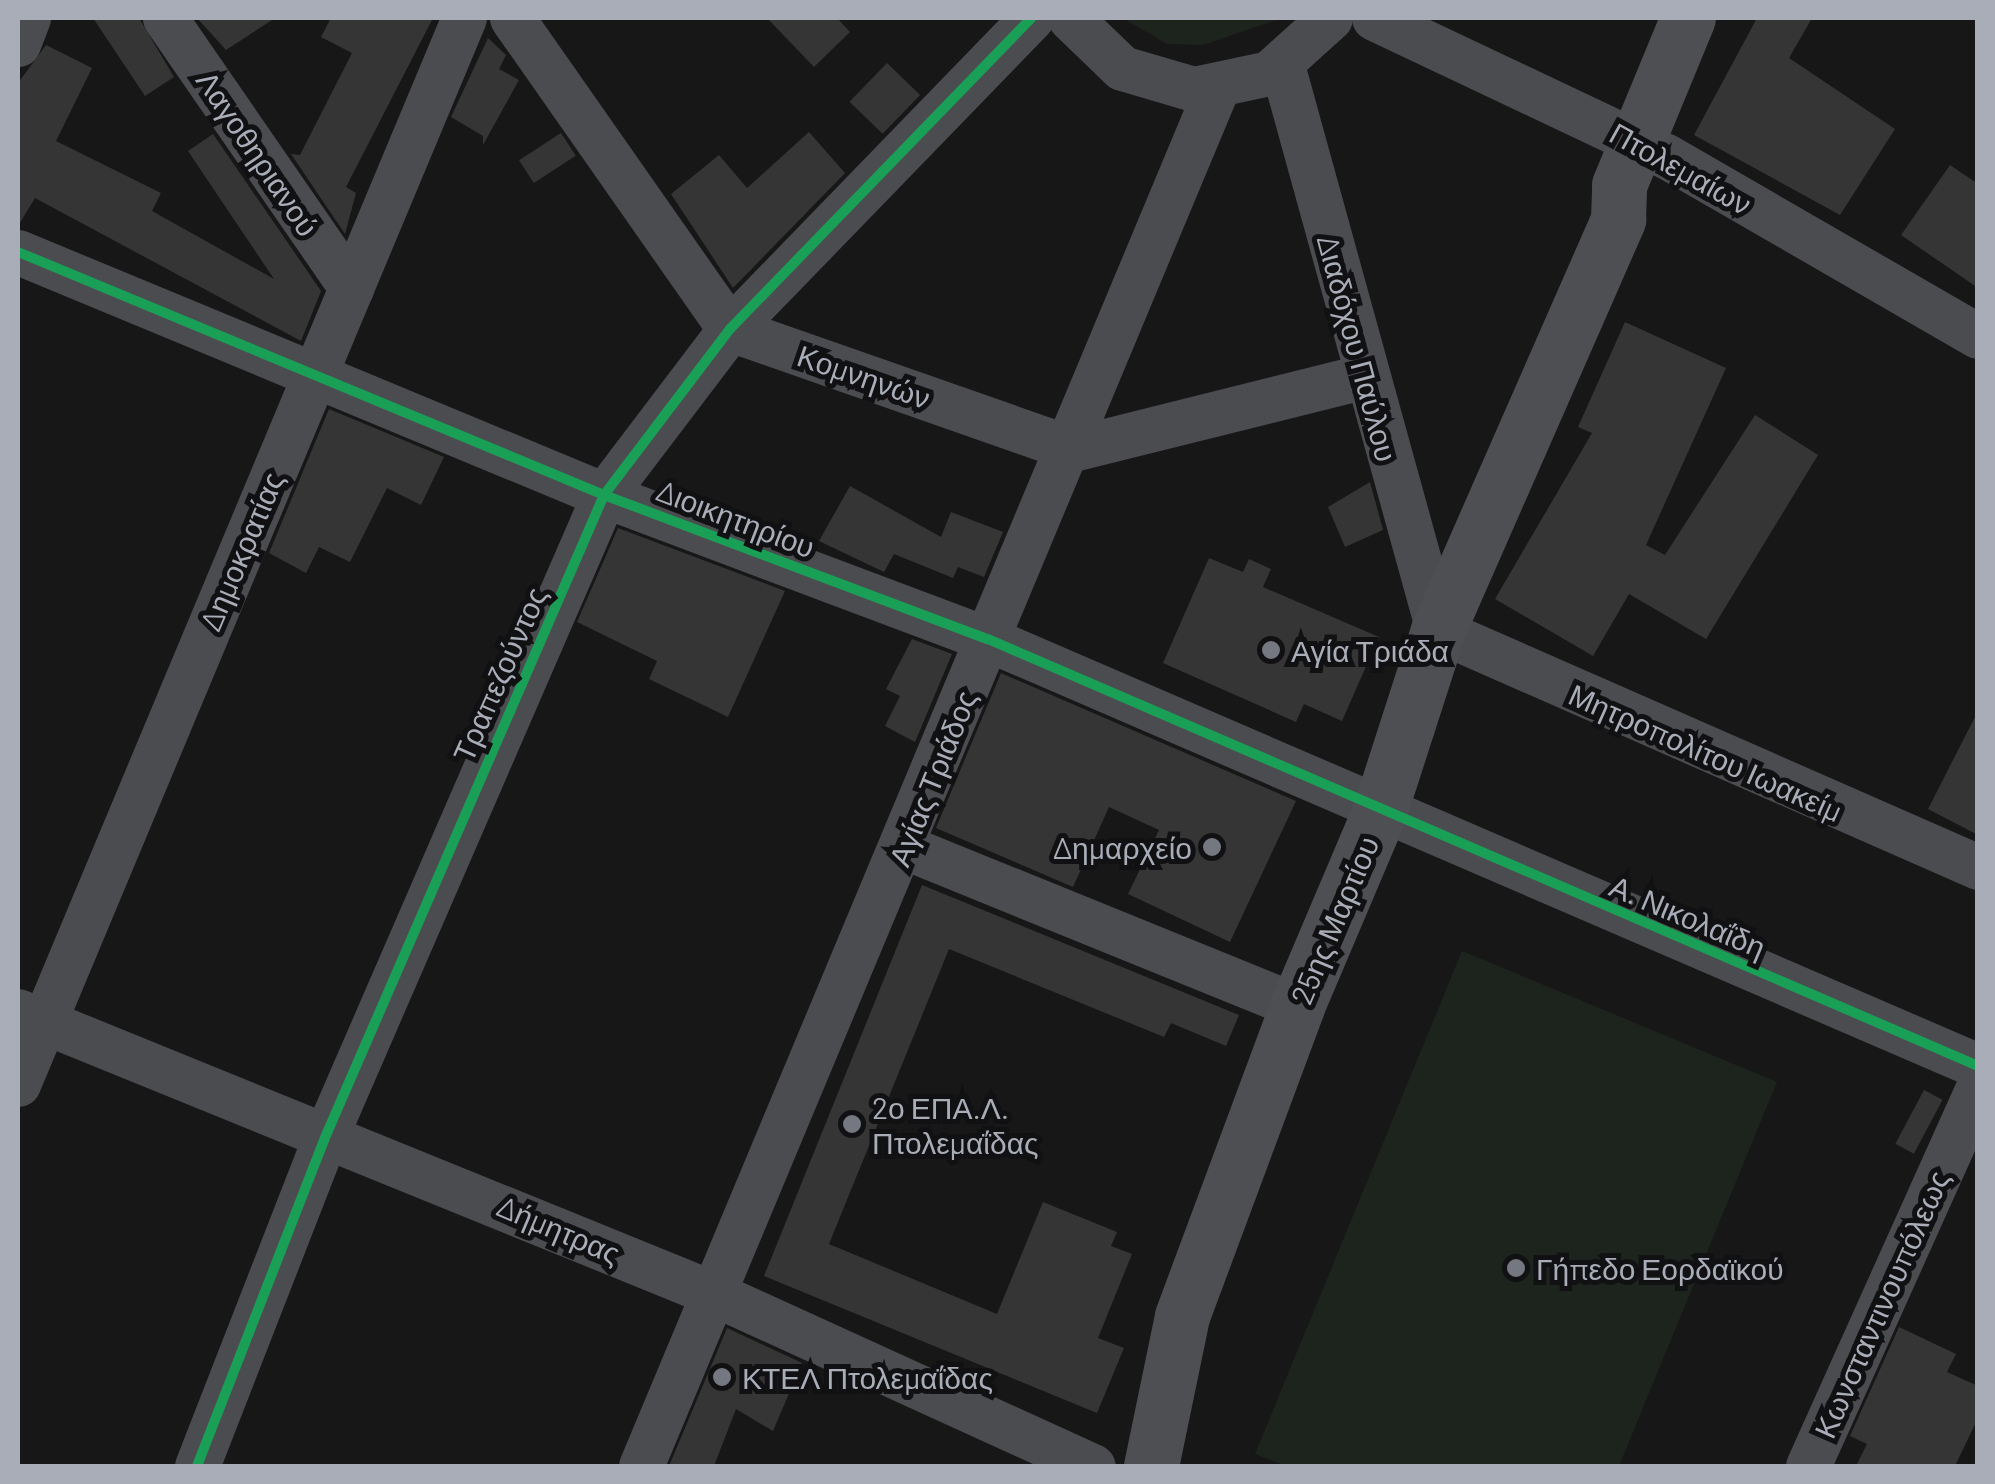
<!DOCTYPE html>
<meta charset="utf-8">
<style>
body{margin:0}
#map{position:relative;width:1995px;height:1484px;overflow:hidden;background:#171717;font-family:Barlow,sans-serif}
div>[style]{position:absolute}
.green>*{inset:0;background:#1d241e}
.building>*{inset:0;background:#353536;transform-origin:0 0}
.minor>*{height:45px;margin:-22.5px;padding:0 22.5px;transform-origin:22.5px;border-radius:22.5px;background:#4b4c50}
.major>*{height:55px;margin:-27.5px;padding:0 27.5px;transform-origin:27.5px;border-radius:27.5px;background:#4d4f52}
.cycleway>*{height:10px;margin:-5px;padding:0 5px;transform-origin:5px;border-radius:5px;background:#1a9f57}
.dots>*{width:28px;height:28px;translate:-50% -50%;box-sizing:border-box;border:5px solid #111113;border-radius:50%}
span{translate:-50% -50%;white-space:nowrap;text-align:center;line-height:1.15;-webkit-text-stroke:10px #111113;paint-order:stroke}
.street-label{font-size:30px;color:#a8adb8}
.poi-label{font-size:30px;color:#a8adb8}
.left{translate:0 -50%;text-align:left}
.right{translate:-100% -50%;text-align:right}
.frame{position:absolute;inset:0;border:20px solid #a8adb8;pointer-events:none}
</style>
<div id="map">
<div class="green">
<i style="clip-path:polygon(1123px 18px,1282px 18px,1203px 45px,1167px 44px)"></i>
<i style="clip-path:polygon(1462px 951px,1777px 1082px,1619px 1466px,1287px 1466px,1255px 1454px)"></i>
</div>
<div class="building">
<i style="clip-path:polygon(93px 18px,139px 18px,174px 77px,145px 96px)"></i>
<i style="clip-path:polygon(197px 18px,275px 18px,226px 50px)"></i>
<i style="clip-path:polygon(331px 18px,433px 18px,346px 187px,356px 193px,345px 234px,291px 154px,300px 155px,352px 53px,321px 37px)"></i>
<i style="clip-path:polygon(767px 18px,837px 18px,850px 32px,814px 67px)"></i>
<i style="clip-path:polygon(1757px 18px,1812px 18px,1789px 58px,1895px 129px,1840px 215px,1694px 135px)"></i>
<i style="clip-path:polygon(488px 38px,506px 55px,499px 69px,519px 80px,483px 145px,483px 136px,451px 117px)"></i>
<i style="clip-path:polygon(46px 45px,92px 68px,56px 141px,161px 193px,152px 211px,274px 279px,188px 151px,213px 134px,321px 291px,301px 341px,35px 198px,18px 226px,18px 83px)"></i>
<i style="left:887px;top:63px;width:46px;height:54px;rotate:44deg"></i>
<i style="clip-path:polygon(809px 132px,845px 173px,733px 288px,671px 194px,719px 155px,747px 188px)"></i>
<i style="left:561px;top:133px;width:27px;height:50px;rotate:57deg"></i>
<i style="clip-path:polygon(1950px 165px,1978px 184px,1978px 288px,1901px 235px)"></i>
<i style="clip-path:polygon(1625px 322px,1726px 368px,1646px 545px,1665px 555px,1755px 415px,1818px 455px,1706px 639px,1629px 594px,1593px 656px,1495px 599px,1592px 433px,1578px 427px)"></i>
<i style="clip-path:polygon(329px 409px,444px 457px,421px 505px,387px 488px,350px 562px,319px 547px,306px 573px,269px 553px)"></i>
<i style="clip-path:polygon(1370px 482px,1383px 530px,1345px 547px,1328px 507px)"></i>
<i style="clip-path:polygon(850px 486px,941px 537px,951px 512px,1003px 532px,984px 577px,958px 567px,953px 578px,894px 554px,884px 572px,819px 541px)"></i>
<i style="clip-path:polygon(618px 528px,785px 591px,728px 717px,649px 679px,657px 661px,577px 622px)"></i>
<i style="clip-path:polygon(1209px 558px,1243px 572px,1249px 559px,1271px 569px,1263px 587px,1379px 637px,1342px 721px,1304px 704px,1296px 722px,1163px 663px)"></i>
<i style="clip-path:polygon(912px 639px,952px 654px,915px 742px,885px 726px,900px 696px,886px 689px)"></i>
<i style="clip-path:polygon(1001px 673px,1296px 801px,1230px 942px,1128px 894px,1159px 830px,1109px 807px,1073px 887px,936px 828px)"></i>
<i style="clip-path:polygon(1978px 711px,1978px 835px,1928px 809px)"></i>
<i style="clip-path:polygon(922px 885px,1239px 1015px,1226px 1046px,1171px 1023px,1164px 1037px,949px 949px,829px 1244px,997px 1314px,1043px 1202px,1117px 1232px,1111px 1246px,1132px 1254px,1098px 1338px,1124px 1348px,1097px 1413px,764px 1276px)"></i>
<i style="left:1924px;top:1090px;width:21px;height:61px;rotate:28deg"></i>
<i style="clip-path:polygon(1899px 1327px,1956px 1354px,1947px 1372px,1978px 1386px,1978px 1418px,1955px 1466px,1856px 1466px,1867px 1444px,1850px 1436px)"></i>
<i style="clip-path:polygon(727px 1328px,802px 1363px,773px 1431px,736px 1409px,714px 1466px,669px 1466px)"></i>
</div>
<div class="minor">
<i style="left:165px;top:18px;width:328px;rotate:55.4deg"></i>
<i style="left:512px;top:18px;width:380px;rotate:55deg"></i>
<i style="left:730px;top:329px;width:363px;rotate:19.3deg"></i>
<i style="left:1073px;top:449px;width:301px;rotate:-14deg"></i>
<i style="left:1070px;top:18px;width:72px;rotate:43.9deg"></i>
<i style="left:1122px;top:68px;width:75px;rotate:16.3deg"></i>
<i style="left:1194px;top:89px;width:77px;rotate:-12deg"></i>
<i style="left:1269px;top:73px;width:82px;rotate:-42deg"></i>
<i style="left:1374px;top:18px;width:323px;rotate:25.3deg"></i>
<i style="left:1666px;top:156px;width:360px;rotate:30deg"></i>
<i style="left:18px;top:44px;width:28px;rotate:-69deg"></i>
<i style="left:1282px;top:65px;width:586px;rotate:74.56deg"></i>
<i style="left:1438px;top:630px;width:590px;rotate:23.7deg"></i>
<i style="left:18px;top:252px;width:634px;rotate:22.52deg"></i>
<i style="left:604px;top:495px;width:410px;rotate:20.6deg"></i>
<i style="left:988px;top:639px;width:1078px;rotate:23.33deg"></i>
<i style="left:905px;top:847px;width:423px;rotate:22.1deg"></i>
<i style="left:18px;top:1011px;width:754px;rotate:22.11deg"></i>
<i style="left:717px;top:1295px;width:413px;rotate:24.5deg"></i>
<i style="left:18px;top:1084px;width:1156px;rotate:-67.3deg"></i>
<i style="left:197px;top:1466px;width:357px;rotate:-68.7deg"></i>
<i style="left:327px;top:1133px;width:696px;rotate:-66.53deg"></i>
<i style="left:604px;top:495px;width:208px;rotate:-52.8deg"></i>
<i style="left:730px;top:329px;width:433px;rotate:-45.9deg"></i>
<i style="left:641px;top:1466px;width:1494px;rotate:-67.32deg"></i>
<i style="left:1808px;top:1466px;width:415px;rotate:-65.8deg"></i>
</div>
<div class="major">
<i style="left:1151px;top:1466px;width:153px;rotate:-78.3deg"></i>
<i style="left:1182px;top:1316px;width:331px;rotate:-69.6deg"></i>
<i style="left:1297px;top:1006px;width:210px;rotate:-67deg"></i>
<i style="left:1379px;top:813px;width:192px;rotate:-72.1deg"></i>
<i style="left:1438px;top:630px;width:449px;rotate:-66.3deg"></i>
<i style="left:1618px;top:219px;width:34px;rotate:-88deg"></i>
<i style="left:1619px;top:185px;width:181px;rotate:-67.6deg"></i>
</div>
<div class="cycleway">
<i style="left:18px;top:252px;width:634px;rotate:22.52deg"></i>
<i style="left:604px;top:495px;width:410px;rotate:20.6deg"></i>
<i style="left:988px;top:639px;width:1078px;rotate:23.33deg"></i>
<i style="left:197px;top:1466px;width:357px;rotate:-68.7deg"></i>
<i style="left:327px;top:1133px;width:696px;rotate:-66.53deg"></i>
<i style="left:604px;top:495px;width:208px;rotate:-52.8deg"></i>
<i style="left:730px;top:329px;width:433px;rotate:-45.9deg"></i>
</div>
<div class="dots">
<i style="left:1271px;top:650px;background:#757880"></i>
<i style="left:1212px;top:847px;background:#757880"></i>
<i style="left:852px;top:1124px;background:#757880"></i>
<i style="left:1516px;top:1268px;background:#757880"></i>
<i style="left:722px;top:1377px;background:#757880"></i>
</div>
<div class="street-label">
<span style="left:258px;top:153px;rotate:56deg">Λαγοθηριανού</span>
<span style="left:1681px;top:168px;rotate:29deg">Πτολεμαίων</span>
<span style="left:1358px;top:348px;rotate:75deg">Διαδόχου Παύλου</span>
<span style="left:864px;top:376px;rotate:19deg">Κομνηνών</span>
<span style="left:736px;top:518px;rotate:21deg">Διοικητηρίου</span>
<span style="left:241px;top:551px;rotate:-67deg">Δημοκρατίας</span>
<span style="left:499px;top:674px;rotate:-66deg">Τραπεζούντος</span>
<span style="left:1706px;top:752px;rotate:24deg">Μητροπολίτου Ιωακείμ</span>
<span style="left:932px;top:778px;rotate:-68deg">Αγίας Τριάδος</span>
<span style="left:1688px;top:916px;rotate:23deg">Α. Νικολαΐδη</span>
<span style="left:1334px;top:920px;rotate:-67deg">25ης Μαρτίου</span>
<span style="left:559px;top:1229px;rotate:23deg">Δήμητρας</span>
<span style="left:1881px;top:1304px;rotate:-66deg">Κωνσταντινουπόλεως</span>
</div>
<div class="poi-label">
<span class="left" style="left:1291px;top:650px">Αγία Τριάδα</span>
<span class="right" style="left:1192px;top:847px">Δημαρχείο</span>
<span class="left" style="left:872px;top:1124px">2ο ΕΠΑ.Λ.<br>Πτολεμαΐδας</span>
<span class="left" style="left:1536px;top:1268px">Γήπεδο Εορδαϊκού</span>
<span class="left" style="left:742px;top:1377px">ΚΤΕΛ Πτολεμαΐδας</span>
</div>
<div class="frame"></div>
</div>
